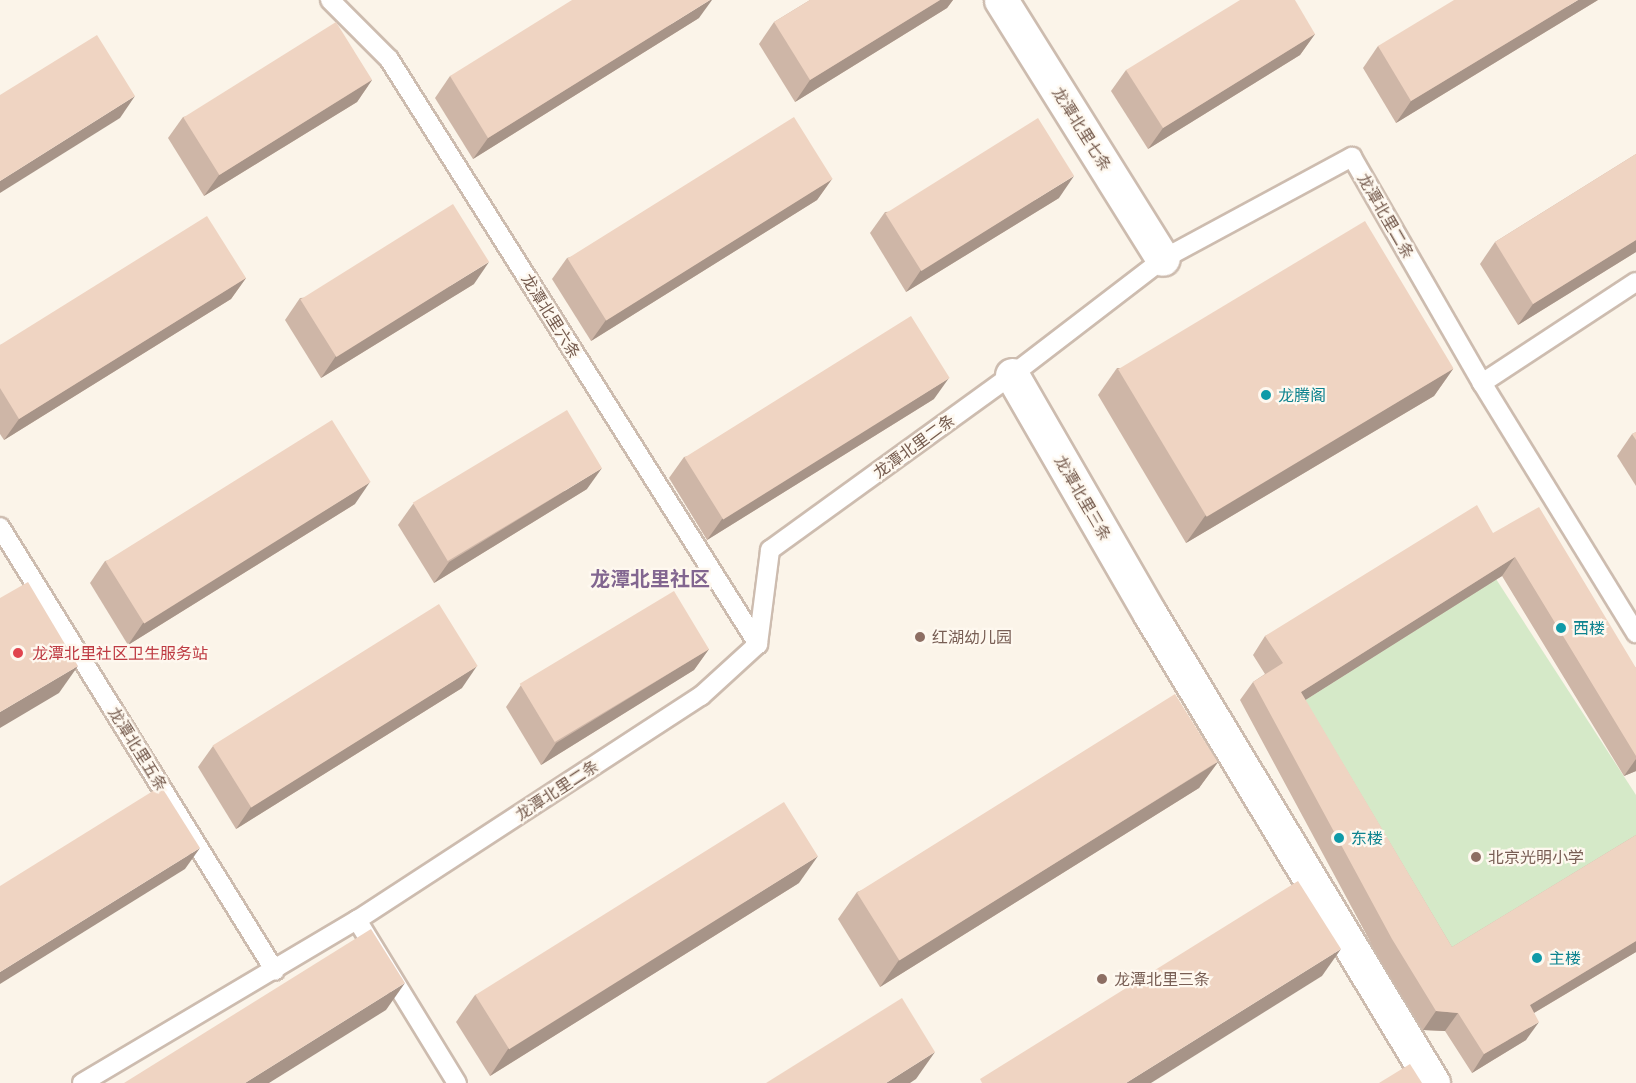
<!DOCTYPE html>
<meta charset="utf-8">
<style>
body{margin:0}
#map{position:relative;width:1636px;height:1083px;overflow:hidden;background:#fbf4e9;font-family:"Archivo Narrow","Noto Sans SC",sans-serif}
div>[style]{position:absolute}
.green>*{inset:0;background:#d5e9c8}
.roads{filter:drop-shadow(2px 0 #cdbcaf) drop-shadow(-2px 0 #cdbcaf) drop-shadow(0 2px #cdbcaf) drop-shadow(0 -2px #cdbcaf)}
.service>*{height:18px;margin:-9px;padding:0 9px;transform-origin:9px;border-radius:9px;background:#fff}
.minor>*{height:33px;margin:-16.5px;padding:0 16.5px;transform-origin:16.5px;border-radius:16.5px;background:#fff}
.wall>*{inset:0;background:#ceb6a7}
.shaded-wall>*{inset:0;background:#a79488}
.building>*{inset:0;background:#efd4c2;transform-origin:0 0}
.dots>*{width:16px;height:16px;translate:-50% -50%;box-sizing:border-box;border:3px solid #fef8ef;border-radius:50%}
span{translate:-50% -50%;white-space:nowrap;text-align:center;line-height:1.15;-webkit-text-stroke:4.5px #fef8ef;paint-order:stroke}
.street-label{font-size:16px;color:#755b4e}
.culture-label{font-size:16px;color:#0d838f}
.left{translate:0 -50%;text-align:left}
.education-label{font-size:16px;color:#785e54}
.health-label{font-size:16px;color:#be3a42}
.quarter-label{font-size:20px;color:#826690;font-weight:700}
</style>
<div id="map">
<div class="green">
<i style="clip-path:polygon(1496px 579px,1636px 795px,1636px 846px,1439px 965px,1288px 711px)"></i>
</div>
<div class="roads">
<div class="service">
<i style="left:330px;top:0;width:83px;rotate:45deg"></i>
<i style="left:389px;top:59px;width:692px;rotate:57.76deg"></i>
<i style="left:1482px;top:383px;width:184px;rotate:-33.3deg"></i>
<i style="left:0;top:527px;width:522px;rotate:58.23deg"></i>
<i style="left:357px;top:920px;width:191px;rotate:58.5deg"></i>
<i style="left:82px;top:1083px;width:320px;rotate:-30.7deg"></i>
<i style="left:357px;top:920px;width:411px;rotate:-33.1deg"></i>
<i style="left:701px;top:696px;width:77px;rotate:-42.4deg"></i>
<i style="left:758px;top:644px;width:95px;rotate:-82.7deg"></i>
<i style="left:770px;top:550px;width:299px;rotate:-35.9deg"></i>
<i style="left:1012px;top:375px;width:190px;rotate:-37.5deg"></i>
<i style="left:1163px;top:259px;width:215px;rotate:-28.4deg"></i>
<i style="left:1352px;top:157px;width:261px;rotate:60.1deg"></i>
<i style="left:1482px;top:383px;width:294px;rotate:58.4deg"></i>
</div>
<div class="minor">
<i style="left:1001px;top:0;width:305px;rotate:58deg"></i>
<i style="left:1012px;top:375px;width:276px;rotate:60deg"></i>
<i style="left:1150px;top:614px;width:548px;rotate:58.89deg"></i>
</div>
</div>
<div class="wall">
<i style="clip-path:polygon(810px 0,953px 0,947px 8px,795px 102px,759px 44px,774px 22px)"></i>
<i style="clip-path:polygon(1598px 0,1396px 123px,1363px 68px,1378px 46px)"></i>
<i style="clip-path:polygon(699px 18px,473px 159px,435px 98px,450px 76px)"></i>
<i style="clip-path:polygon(1315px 34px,1300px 55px,1148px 149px,1111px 91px,1126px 70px)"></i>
<i style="clip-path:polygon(372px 80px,357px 102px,204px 196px,168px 138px,183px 117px)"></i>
<i style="clip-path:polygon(1636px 154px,1636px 252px,1518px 325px,1480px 264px,1495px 242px)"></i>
<i style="clip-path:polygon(832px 179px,817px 200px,591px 341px,552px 279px,567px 258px)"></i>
<i style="clip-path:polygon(1059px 198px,906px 292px,870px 233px,885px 212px)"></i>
<i style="clip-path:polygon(246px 278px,231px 299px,4px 440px,0 434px,0 345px)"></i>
<i style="clip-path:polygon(474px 284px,321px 378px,285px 320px,300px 298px)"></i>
<i style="clip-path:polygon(1117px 368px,1453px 369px,1434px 396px,1186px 543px,1098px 395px)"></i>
<i style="clip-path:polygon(934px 399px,707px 540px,669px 478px,684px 457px)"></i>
<i style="clip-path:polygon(1636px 432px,1636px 486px,1617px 456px,1632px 434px)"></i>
<i style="clip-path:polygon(587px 489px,434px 583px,398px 525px,413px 504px)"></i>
<i style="clip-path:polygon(355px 504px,128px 645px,90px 583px,105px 561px)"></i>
<i style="clip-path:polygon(1493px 533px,1636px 668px,1636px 771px,1624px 776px,1502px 576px,1305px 700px,1452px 947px,1636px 835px,1636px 952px,1534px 1013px,1526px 1040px,1472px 1073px,1445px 1031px,1423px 1030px,1379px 958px,1240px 700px,1253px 682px,1265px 674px,1253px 655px,1265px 636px)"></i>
<i style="clip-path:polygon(709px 649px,694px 670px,541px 765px,506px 707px,521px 685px)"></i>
<i style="clip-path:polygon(462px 688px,236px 829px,198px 767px,213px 746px)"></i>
<i style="clip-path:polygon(1218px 762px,1199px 788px,880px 987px,838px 919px,857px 892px)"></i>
<i style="clip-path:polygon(799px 883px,490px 1076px,456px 1022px,475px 995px)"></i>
</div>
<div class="shaded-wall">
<i style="clip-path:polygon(710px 0,712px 0,699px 18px,473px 159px,488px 138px)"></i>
<i style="clip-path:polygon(940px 0,953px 0,947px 8px,795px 102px,810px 80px)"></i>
<i style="clip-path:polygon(1578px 0,1598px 0,1396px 123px,1411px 101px)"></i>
<i style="clip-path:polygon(1315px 34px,1300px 55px,1148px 149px,1163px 128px)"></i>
<i style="clip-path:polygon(372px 80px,357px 102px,204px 196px,219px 175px)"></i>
<i style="clip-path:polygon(135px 96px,120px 118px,0 193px,0 181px)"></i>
<i style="clip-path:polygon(1074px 176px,1059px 198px,906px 292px,921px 270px)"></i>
<i style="clip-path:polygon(832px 179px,817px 200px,591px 341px,606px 320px)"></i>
<i style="clip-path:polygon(1636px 240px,1636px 252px,1518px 325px,1533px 304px)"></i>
<i style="clip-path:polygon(489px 262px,474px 284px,321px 378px,336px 356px)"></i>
<i style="clip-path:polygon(246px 278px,231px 299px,4px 440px,19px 419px)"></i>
<i style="clip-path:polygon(1453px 369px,1434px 396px,1186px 543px,1205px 516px)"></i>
<i style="clip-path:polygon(949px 378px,934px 399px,707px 540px,722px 519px)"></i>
<i style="clip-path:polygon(602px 468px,587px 489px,434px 583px,449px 562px)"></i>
<i style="clip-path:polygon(370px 482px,355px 504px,128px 645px,143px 623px)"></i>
<i style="clip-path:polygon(1515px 557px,1502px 576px,1288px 711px,1301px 692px)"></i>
<i style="clip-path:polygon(709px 649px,694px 670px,541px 765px,556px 743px)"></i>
<i style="clip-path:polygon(78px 666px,59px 693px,0 728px,0 712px)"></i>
<i style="clip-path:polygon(477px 666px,462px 688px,236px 829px,251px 807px)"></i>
<i style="clip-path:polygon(1636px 759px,1636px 771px,1624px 776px)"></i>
<i style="clip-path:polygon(1218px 762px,1199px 788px,880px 987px,899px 960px)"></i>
<i style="clip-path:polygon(200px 848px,185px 869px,0 984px,0 972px)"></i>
<i style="clip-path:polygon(818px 856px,799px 883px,490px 1076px,508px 1049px)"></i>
<i style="clip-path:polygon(1636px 941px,1636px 952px,1517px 1023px,1530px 1005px)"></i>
<i style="clip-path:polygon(1341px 949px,1322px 976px,1151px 1083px,1126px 1083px)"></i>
<i style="clip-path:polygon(405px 983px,386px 1010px,269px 1083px,245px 1083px)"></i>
<i style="clip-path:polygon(1436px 1011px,1458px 1013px,1445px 1031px,1423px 1030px)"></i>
<i style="clip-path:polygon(1539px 1022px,1526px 1040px,1472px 1073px,1484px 1054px)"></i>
<i style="clip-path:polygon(935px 1052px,916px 1079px,910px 1083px,886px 1083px)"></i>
</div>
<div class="building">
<i style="clip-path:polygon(572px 0,710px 0,488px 138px,450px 76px)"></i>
<i style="clip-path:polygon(810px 0,940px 0,810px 80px,774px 22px)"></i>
<i style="clip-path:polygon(1240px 0,1295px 0,1315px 34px,1163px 128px,1126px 70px)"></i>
<i style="clip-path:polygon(1454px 0,1578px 0,1411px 101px,1378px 46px)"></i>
<i style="left:336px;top:22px;width:68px;height:180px;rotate:58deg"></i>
<i style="clip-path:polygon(97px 35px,135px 96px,0 181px,0 95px)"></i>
<i style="left:794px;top:117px;width:73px;height:267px;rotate:58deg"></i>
<i style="left:1038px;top:118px;width:68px;height:180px;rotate:58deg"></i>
<i style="clip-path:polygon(1636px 154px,1636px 240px,1533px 304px,1495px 242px)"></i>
<i style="left:453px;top:204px;width:68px;height:180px;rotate:58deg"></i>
<i style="clip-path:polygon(207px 216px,246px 278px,19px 419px,0 388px,0 345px)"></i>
<i style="left:1365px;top:221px;width:172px;height:288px;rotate:59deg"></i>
<i style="left:911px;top:316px;width:73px;height:267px;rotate:58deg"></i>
<i style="left:567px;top:410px;width:68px;height:180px;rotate:59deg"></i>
<i style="left:332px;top:420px;width:73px;height:267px;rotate:58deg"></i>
<i style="clip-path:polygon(1636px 432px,1636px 440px,1632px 434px)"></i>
<i style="clip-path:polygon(1477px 505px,1493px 533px,1539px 507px,1636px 668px,1636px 756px,1515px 557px,1301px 692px,1452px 947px,1636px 835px,1636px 941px,1530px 1005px,1539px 1022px,1484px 1054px,1458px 1013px,1436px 1011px,1392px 939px,1253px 682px,1283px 663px,1265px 636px)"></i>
<i style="clip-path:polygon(28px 582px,78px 666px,0 712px,0 598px)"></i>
<i style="left:674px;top:591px;width:68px;height:180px;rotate:59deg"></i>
<i style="left:439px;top:604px;width:73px;height:267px;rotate:58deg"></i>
<i style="left:1175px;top:694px;width:80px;height:375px;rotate:58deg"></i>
<i style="clip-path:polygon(161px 786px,200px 848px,0 972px,0 886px)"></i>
<i style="left:784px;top:802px;width:64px;height:364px;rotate:58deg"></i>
<i style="clip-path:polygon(1298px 881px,1341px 949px,1126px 1083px,982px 1083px,980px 1079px)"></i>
<i style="clip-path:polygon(371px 929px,405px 983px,245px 1083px,124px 1083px)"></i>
<i style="clip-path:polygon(902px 998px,935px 1052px,886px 1083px,766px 1083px)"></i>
<i style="clip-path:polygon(1410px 1064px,1422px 1083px,1379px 1083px)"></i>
</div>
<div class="dots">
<i style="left:1266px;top:395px;background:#0f9aa8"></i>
<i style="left:1561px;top:628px;background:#0f9aa8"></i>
<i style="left:920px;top:637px;background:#8d6e63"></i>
<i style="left:18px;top:653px;background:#e0444e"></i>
<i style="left:1339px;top:838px;background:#0f9aa8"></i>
<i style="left:1476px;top:857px;background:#8d6e63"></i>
<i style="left:1537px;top:958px;background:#0f9aa8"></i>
<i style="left:1102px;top:979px;background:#8d6e63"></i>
</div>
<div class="street-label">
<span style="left:1082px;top:129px;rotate:58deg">龙潭北里七条</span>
<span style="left:1386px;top:216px;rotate:60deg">龙潭北里二条</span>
<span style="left:551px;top:316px;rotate:58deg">龙潭北里六条</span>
<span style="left:914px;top:446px;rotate:-36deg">龙潭北里二条</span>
<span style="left:1083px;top:498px;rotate:60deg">龙潭北里三条</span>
<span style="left:138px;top:749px;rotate:58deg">龙潭北里五条</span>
<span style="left:557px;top:790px;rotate:-33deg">龙潭北里二条</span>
</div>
<div class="culture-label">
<span class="left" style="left:1278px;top:395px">龙腾阁</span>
<span class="left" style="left:1573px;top:628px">西楼</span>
<span class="left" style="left:1351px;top:838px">东楼</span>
<span class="left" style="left:1549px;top:958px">主楼</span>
</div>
<div class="education-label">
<span class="left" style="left:932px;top:637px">红湖幼儿园</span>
<span class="left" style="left:1488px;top:857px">北京光明小学</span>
<span class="left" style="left:1114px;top:979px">龙潭北里三条</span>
</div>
<div class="health-label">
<span class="left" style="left:32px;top:653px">龙潭北里社区卫生服务站</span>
</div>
<div class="quarter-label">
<span style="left:650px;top:578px">龙潭北里社区</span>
</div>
</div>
